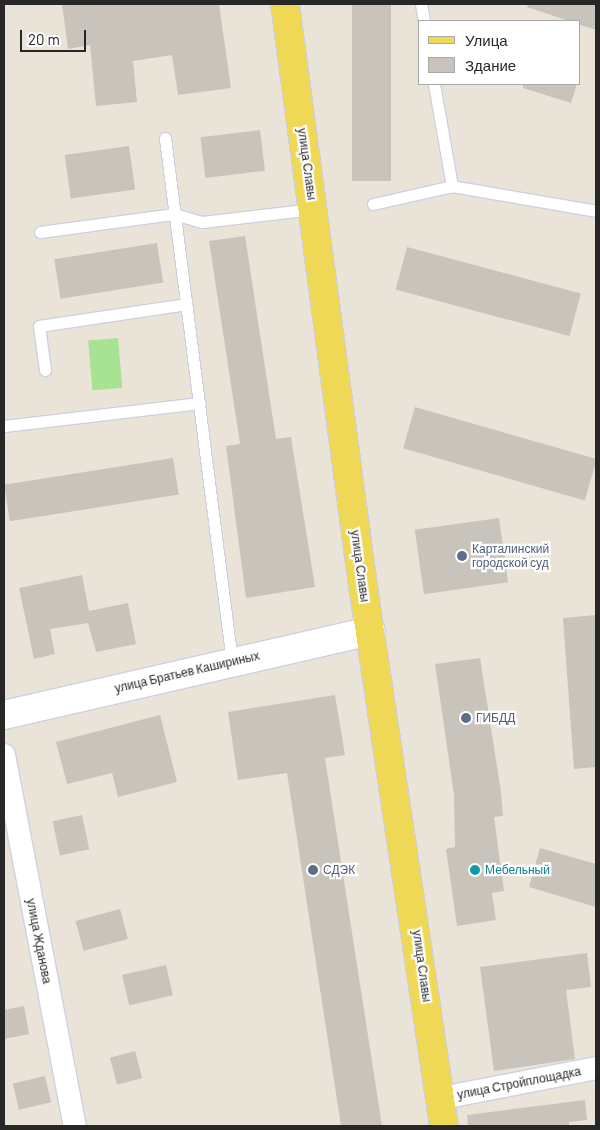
<!DOCTYPE html>
<meta charset="utf-8">
<style>
body{margin:0}
#map{position:relative;width:600px;height:1130px;overflow:hidden;background:#eae4d8;font-family:Barlow,sans-serif}
div>[style]{position:absolute}
.green>*{inset:0;background:#a8e293;transform-origin:0 0}
.building>*{inset:0;background:#c8c3bb;transform-origin:0 0}
.roads{filter:drop-shadow(1px 0 #ced0e1) drop-shadow(-1px 0 #ced0e1) drop-shadow(0 1px #ced0e1) drop-shadow(0 -1px #ced0e1)}
.lane>*{height:11px;margin:-5.5px;padding:0 5.5px;transform-origin:5.5px;border-radius:5.5px;background:#fff}
.street>*{height:22px;margin:-11px;padding:0 11px;transform-origin:11px;border-radius:11px;background:#fff}
.secondary>*{height:28px;margin:-14px;padding:0 14px;transform-origin:14px;border-radius:14px;background:#fff}
.primary>*{height:28px;margin:-14px;padding:0 14px;transform-origin:14px;border-radius:14px;background:#f0d857}
.dots>*{width:14px;height:14px;translate:-50% -50%;box-sizing:border-box;border:2px solid #fff;border-radius:50%}
span{translate:-50% -50%;white-space:nowrap;text-align:center;line-height:1.15;-webkit-text-stroke:4.5px #fff;paint-order:stroke}
.street-label{font-size:12px;color:#272727}
.service-label{font-size:12px;color:#4e5e75}
.left{translate:0 -50%;text-align:left}
.culture-label{font-size:12px;color:#0d838f}
.frame{position:absolute;inset:0;border:5px solid #272727;pointer-events:none}
.legend{position:absolute;left:418px;top:20px;width:162px;height:65px;box-sizing:border-box;background:#fff;border:1px solid #a9a9a9;margin:0;padding:6px 9px;list-style:none;font-size:15px;color:#272727}
.legend li{display:flex;align-items:center;gap:10px;height:25px}
.legend b{width:25px;border:1px solid #a9a9a9}
.scale{position:absolute;left:20px;top:30px;width:66px;height:22px;box-sizing:border-box;border:2px solid #272727;border-top:0;padding-left:6px;font-size:15px;line-height:18px;white-space:nowrap;color:#272727;-webkit-text-stroke:4px #fff;paint-order:stroke}
</style>
<div id="map">
<div class="green">
<i style="left:118px;top:338px;width:50px;height:30px;rotate:85deg"></i>
</div>
<div class="building">
<i style="clip-path:polygon(62px 4px,219px 4px,231px 88px,178px 95px,172px 55px,133px 61px,137px 102px,96px 106px,90px 45px,68px 49px)"></i>
<i style="left:352px;top:4px;width:39px;height:177px"></i>
<i style="clip-path:polygon(528px 4px,596px 4px,596px 30px,527px 7px)"></i>
<i style="clip-path:polygon(523px 84px,577px 84px,571px 103px,523px 88px)"></i>
<i style="left:260px;top:130px;width:41px;height:60px;rotate:83deg"></i>
<i style="left:129px;top:146px;width:44px;height:65px;rotate:82deg"></i>
<i style="clip-path:polygon(245px 236px,276px 439px,291px 437px,315px 587px,246px 598px,226px 446px,240px 444px,209px 241px)"></i>
<i style="left:157px;top:243px;width:40px;height:104px;rotate:81deg"></i>
<i style="left:407px;top:247px;width:180px;height:44px;rotate:15deg"></i>
<i style="left:415px;top:407px;width:189px;height:43px;rotate:16deg"></i>
<i style="left:173px;top:458px;width:37px;height:171px;rotate:81deg"></i>
<i style="left:499px;top:518px;width:65px;height:85px;rotate:82deg"></i>
<i style="clip-path:polygon(82px 575px,89px 611px,128px 603px,136px 644px,96px 652px,88px 623px,50px 629px,55px 654px,34px 659px,19px 588px)"></i>
<i style="clip-path:polygon(596px 615px,596px 767px,574px 769px,563px 618px)"></i>
<i style="clip-path:polygon(480px 658px,501px 792px,503px 816px,494px 817px,504px 891px,492px 893px,496px 920px,457px 926px,446px 849px,455px 847px,454px 795px,435px 664px)"></i>
<i style="clip-path:polygon(335px 695px,345px 755px,325px 758px,382px 1126px,341px 1126px,287px 773px,238px 780px,228px 712px)"></i>
<i style="clip-path:polygon(160px 715px,177px 782px,118px 797px,112px 773px,67px 784px,56px 742px)"></i>
<i style="left:82px;top:815px;width:35px;height:30px;rotate:78deg"></i>
<i style="clip-path:polygon(540px 848px,596px 864px,596px 907px,529px 887px)"></i>
<i style="left:120px;top:909px;width:31px;height:46px;rotate:75deg"></i>
<i style="clip-path:polygon(587px 953px,591px 987px,566px 990px,575px 1059px,494px 1071px,480px 967px)"></i>
<i style="left:166px;top:965px;width:31px;height:45px;rotate:77deg"></i>
<i style="clip-path:polygon(24px 1006px,29px 1034px,4px 1039px,4px 1010px)"></i>
<i style="left:135px;top:1051px;width:28px;height:26px;rotate:75deg"></i>
<i style="left:45px;top:1076px;width:27px;height:33px;rotate:77deg"></i>
<i style="clip-path:polygon(585px 1100px,587px 1120px,569px 1122px,569px 1126px,468px 1126px,467px 1115px)"></i>
</div>
<div class="roads">
<div class="lane">
<i style="left:421px;top:4px;width:17px;rotate:80deg"></i>
<i style="left:434px;top:84px;width:104px;rotate:80deg"></i>
<i style="left:165px;top:138px;width:528px;rotate:82.71deg"></i>
<i style="left:373px;top:204px;width:81px;rotate:-12.8deg"></i>
<i style="left:452px;top:186px;width:146px;rotate:9.8deg"></i>
<i style="left:40px;top:232px;width:135px;rotate:-7.7deg"></i>
<i style="left:174px;top:214px;width:29px;rotate:16deg"></i>
<i style="left:202px;top:222px;width:112px;rotate:-6.7deg"></i>
<i style="left:45px;top:370px;width:44px;rotate:-97.8deg"></i>
<i style="left:39px;top:326px;width:149px;rotate:-8.5deg"></i>
<i style="left:4px;top:426px;width:197px;rotate:-6.7deg"></i>
</div>
<div class="street">
<i style="left:4px;top:755px;width:378px;rotate:79.2deg"></i>
<i style="left:442px;top:1098px;width:157px;rotate:-11deg"></i>
</div>
<div class="secondary">
<i style="left:4px;top:715px;width:376px;rotate:-12.9deg"></i>
</div>
<div class="primary">
<i style="left:285px;top:4px;width:587px;rotate:82.37deg"></i>
<i style="left:363px;top:586px;width:546px;rotate:81.47deg"></i>
</div>
</div>
<div class="dots">
<i style="left:462px;top:556px;background:#5c6f8a"></i>
<i style="left:466px;top:718px;background:#5c6f8a"></i>
<i style="left:313px;top:870px;background:#5c6f8a"></i>
<i style="left:475px;top:870px;background:#0f9aa8"></i>
</div>
<div class="street-label">
<span style="left:307px;top:164px;rotate:82deg">улица Славы</span>
<span style="left:360px;top:566px;rotate:82deg">улица Славы</span>
<span style="left:187px;top:672px;rotate:-13deg">улица Братьев Кашириных</span>
<span style="left:39px;top:941px;rotate:79deg">улица Жданова</span>
<span style="left:422px;top:966px;rotate:82deg">улица Славы</span>
<span style="left:519px;top:1083px;rotate:-11deg">улица Стройплощадка</span>
</div>
<div class="service-label">
<span class="left" style="left:472px;top:556px">Карталинский<br>городской суд</span>
<span class="left" style="left:476px;top:718px">ГИБДД</span>
<span class="left" style="left:323px;top:870px">СДЭК</span>
</div>
<div class="culture-label">
<span class="left" style="left:485px;top:870px">Мебельный</span>
</div>
<div class="frame"></div>
<ul class="legend">
<li><b style="height:6px;background:#f0d857"></b>Улица</li>
<li><b style="height:14px;background:#c8c3bb"></b>Здание</li>
</ul>
<div class="scale">20 m</div>
</div>
